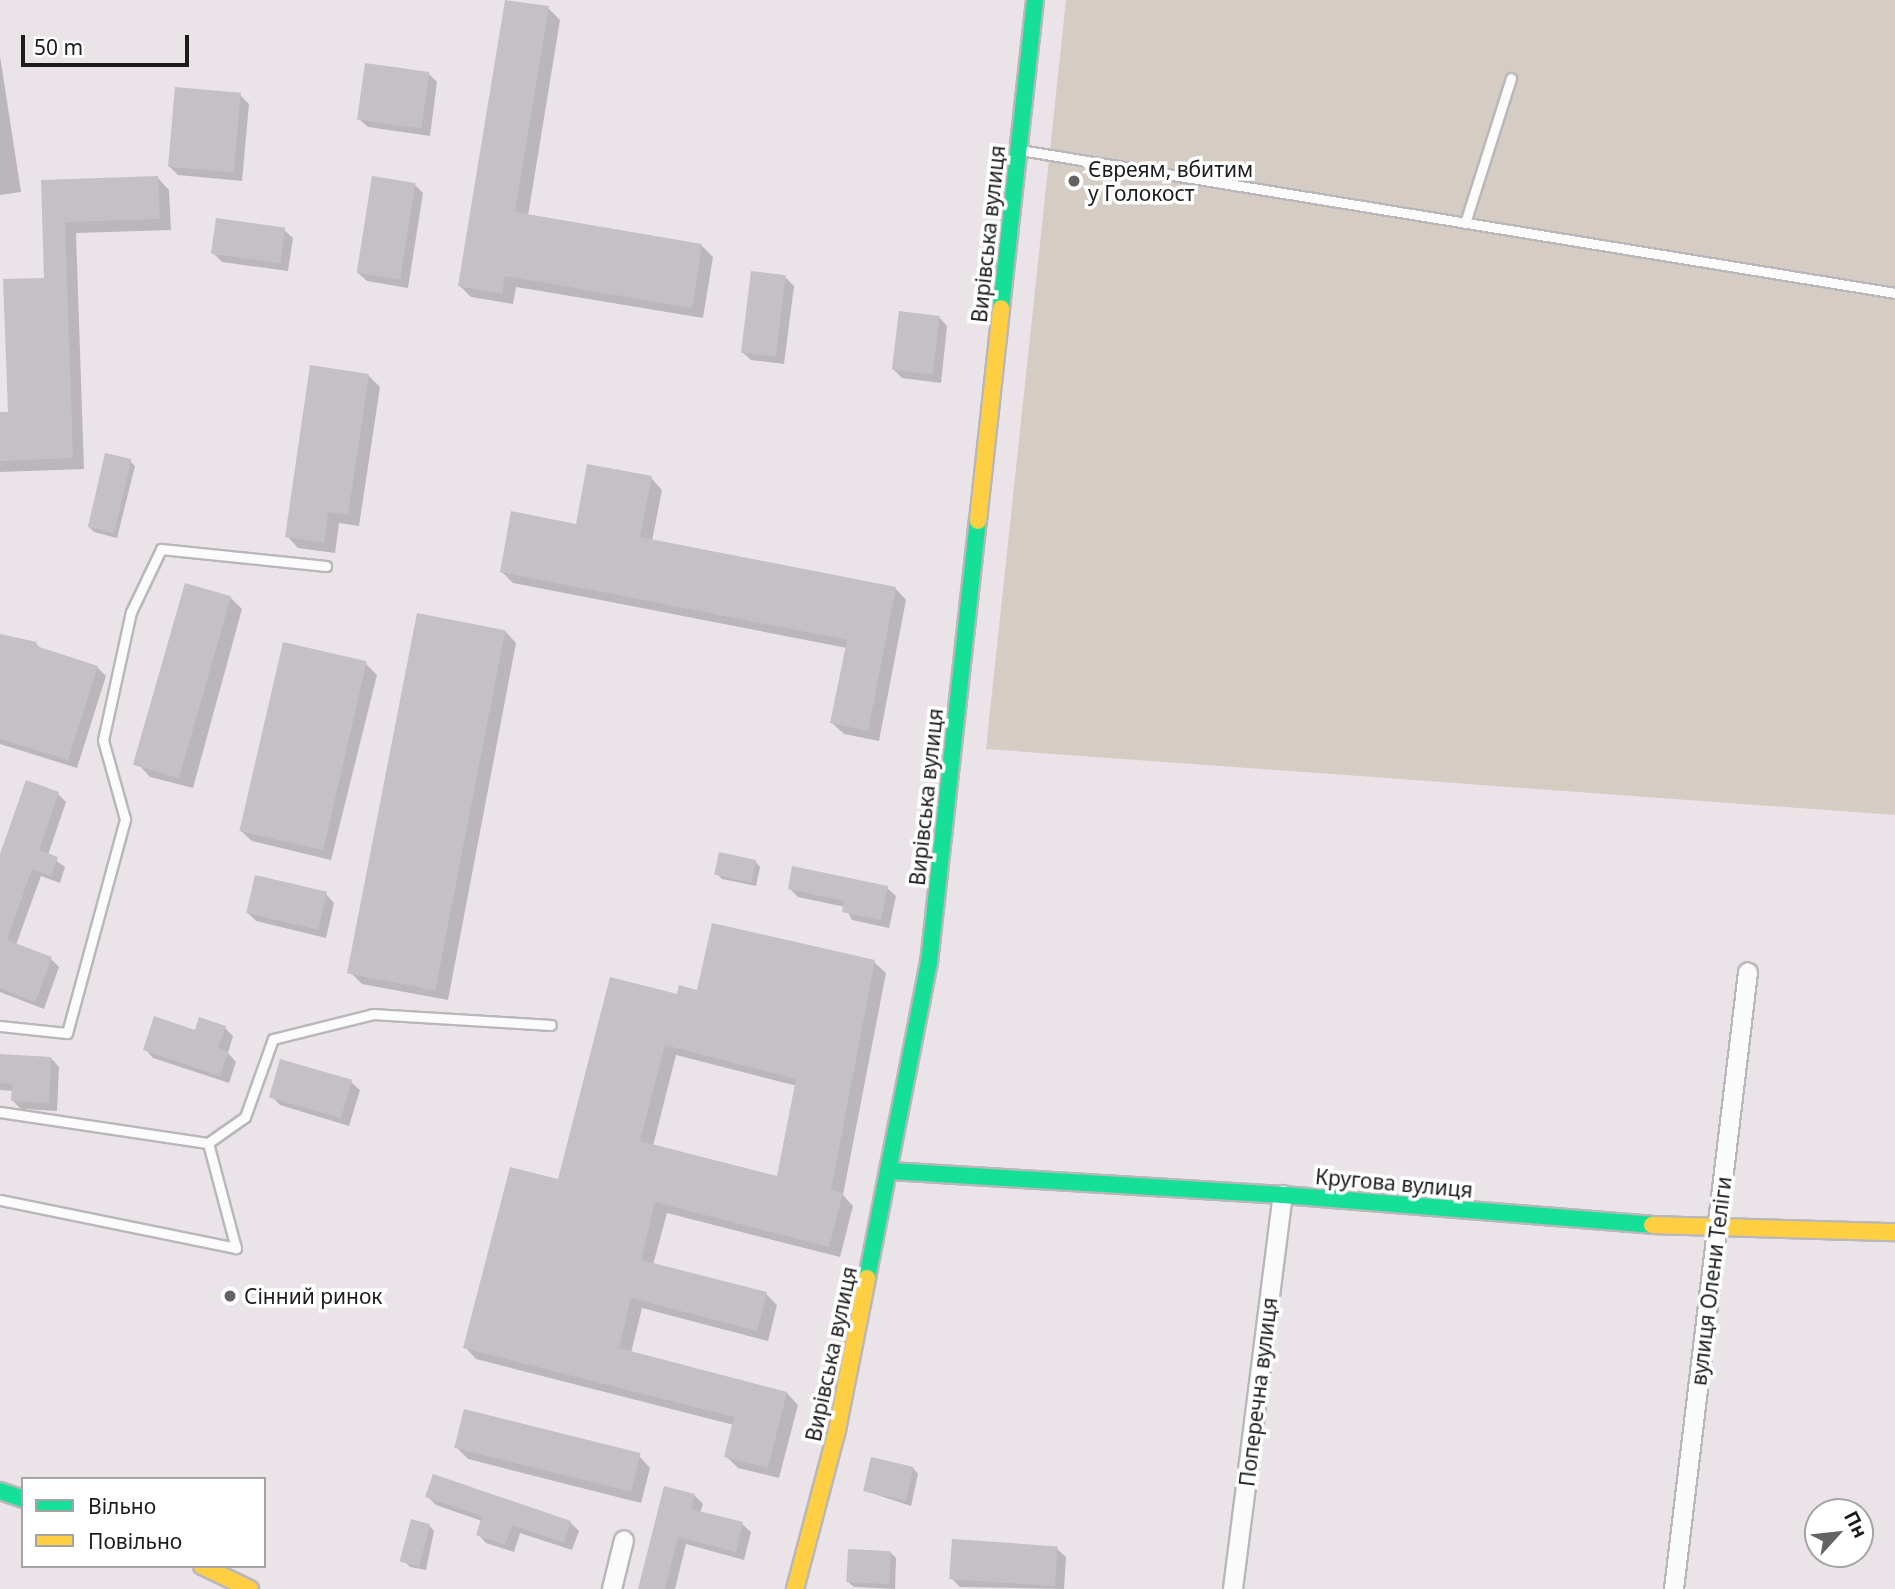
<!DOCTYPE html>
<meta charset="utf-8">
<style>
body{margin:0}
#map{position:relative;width:1895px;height:1589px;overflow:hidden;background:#eae4e9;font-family:"Noto Sans",sans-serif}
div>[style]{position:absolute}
.cemetery>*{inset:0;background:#d5ccc4}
.shadow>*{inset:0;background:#0003}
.building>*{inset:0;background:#c5c0c4;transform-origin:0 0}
.roads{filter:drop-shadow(2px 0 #bab7ba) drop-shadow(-2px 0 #bab7ba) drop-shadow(0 2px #bab7ba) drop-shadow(0 -2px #bab7ba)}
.lane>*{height:9px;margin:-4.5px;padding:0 4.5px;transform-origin:4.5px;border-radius:4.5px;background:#fcfbfc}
.street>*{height:18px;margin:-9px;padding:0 9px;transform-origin:9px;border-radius:9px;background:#fcfbfc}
.fast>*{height:16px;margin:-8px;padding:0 8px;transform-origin:8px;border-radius:8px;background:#16e098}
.slow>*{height:16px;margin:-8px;padding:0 8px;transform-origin:8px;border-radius:8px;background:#ffcf43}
.dots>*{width:19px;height:19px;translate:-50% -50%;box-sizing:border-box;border:4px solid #fff;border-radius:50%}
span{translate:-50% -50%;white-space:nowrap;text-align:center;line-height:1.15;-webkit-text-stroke:7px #fff;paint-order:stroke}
.poi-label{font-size:21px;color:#1c1c1c}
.left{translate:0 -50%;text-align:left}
.street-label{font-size:21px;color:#1c1c1c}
.legend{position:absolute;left:21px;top:1477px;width:245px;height:91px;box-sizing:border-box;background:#fff;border:2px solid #a4a4a4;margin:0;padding:9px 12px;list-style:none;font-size:21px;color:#1c1c1c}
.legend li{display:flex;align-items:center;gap:14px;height:35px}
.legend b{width:35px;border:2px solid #a4a4a4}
.north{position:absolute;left:1804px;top:1498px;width:70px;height:70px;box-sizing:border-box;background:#fff;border:2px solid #a4a4a4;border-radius:50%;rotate:63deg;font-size:19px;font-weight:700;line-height:28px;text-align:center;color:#1c1c1c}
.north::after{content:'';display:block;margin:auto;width:24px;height:32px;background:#646264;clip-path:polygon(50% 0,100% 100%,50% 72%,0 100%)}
.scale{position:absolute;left:21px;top:35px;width:168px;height:32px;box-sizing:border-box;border:4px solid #1c1c1c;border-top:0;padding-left:9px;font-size:21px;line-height:24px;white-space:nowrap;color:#1c1c1c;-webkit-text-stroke:5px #fff;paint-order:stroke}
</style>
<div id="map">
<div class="cemetery">
<i style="clip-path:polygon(1066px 0,1895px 0,1895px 815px,986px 749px)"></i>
</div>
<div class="shadow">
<i style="clip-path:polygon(548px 8px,560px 20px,528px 216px,701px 245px,713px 257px,703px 318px,516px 287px,513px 304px,471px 297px,460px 286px)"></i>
<i style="clip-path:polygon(0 56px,21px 192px,0 195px)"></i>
<i style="clip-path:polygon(429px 74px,437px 82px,430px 136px,368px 127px,359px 119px)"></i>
<i style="clip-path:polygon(240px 95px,249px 104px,242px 181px,178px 175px,169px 166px)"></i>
<i style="clip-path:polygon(158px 178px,169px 190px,171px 230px,76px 233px,84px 469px,0 472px,0 414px,9px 414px,46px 280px,42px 182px)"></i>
<i style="clip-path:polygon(414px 184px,423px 193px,408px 288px,367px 281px,358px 273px)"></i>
<i style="clip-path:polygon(284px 230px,293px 238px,288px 271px,222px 262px,213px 253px)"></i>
<i style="clip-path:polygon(785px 277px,794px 286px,784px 364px,751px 360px,742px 352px)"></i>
<i style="clip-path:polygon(939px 317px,947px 326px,941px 383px,902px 378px,894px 370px)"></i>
<i style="clip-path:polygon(368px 375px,380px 387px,359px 526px,339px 523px,335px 553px,298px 548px,287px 536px)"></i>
<i style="clip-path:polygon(130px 461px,135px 466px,117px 538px,94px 532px,88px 526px)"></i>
<i style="clip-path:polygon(651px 478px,662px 490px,652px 541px,895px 588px,906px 600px,879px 741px,844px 734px,832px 723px,847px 648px,513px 583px,502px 572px)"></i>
<i style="clip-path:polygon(230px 597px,242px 609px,193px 788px,150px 777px,139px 765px)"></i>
<i style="clip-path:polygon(505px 631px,516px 643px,448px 1000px,362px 984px,350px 972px)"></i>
<i style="clip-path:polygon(0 635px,36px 644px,43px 650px,97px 667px,106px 676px,77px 768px,0 744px)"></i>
<i style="clip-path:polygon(366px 664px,377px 675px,331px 860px,252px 841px,241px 831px)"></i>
<i style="clip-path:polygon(58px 794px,66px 802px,48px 855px,65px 867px,60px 883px,41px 876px,16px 945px,51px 959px,59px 967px,44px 1009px,0 992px,0 859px)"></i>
<i style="clip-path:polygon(755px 861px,760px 867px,756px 886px,722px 879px,716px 873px)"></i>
<i style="clip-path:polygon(887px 888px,896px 896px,889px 928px,852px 920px,845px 907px,798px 897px,790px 889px)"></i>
<i style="clip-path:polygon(326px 894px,334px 903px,326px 938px,256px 921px,248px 913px)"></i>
<i style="clip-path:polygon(evenodd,874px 962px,886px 973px,843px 1195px,853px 1206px,840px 1257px,667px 1213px,653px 1265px,766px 1294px,777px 1305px,768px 1341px,642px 1308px,631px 1353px,787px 1393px,798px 1405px,779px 1478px,738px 1468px,726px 1456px,734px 1425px,476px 1359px,465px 1347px,559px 1181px,678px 996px,874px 962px,676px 1055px,797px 1086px,778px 1178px,653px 1146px,676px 1055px)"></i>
<i style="clip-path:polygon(225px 1028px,233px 1036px,228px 1053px,236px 1062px,229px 1083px,153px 1058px,145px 1049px,196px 1032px)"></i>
<i style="clip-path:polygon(0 1055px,51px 1058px,59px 1067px,57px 1111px,21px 1109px,12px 1100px,13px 1091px,0 1090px)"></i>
<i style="clip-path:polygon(351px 1082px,360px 1090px,349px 1126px,280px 1105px,271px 1096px)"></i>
<i style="clip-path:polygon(456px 1447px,639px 1456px,650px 1468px,641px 1503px,468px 1459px)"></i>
<i style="clip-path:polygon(913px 1468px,918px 1474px,911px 1506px,865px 1491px)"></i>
<i style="clip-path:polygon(694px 1495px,703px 1504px,700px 1513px,742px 1524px,751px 1532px,744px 1560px,686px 1544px,675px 1589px,639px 1589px)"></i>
<i style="clip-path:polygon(427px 1496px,570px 1522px,579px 1531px,572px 1550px,520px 1533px,514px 1552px,486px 1543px,478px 1534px,482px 1521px,436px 1505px)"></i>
<i style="clip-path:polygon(429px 1525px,434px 1531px,426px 1570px,410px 1567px,404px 1561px)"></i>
<i style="clip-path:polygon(1057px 1549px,1066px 1557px,1064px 1589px,960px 1587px,951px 1578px)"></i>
<i style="clip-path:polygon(890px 1552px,896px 1558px,895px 1589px,854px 1587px,848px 1582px)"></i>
</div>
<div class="building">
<i style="clip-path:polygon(505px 0,549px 6px,515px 212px,702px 244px,692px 308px,505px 276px,502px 294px,458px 286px)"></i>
<i style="left:365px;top:63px;width:65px;height:57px;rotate:8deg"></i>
<i style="left:175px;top:87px;width:66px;height:80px;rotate:5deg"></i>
<i style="clip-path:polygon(158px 176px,160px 219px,65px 222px,73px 458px,0 461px,0 412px,8px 412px,3px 279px,44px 278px,41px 180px)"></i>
<i style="left:372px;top:176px;width:44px;height:98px;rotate:9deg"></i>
<i style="left:216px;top:218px;width:70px;height:36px;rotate:8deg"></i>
<i style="left:751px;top:271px;width:35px;height:82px;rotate:7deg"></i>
<i style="left:899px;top:311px;width:41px;height:59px;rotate:7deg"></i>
<i style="clip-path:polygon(310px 365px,369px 374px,348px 515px,328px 512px,324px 543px,285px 537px)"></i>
<i style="left:105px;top:453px;width:27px;height:76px;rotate:13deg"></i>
<i style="clip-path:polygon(587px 464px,652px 476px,640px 537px,896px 587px,868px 731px,830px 723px,847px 640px,500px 572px,511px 511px,576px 524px)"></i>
<i style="left:185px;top:583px;width:48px;height:189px;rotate:16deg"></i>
<i style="left:417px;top:613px;width:90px;height:367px;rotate:11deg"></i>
<i style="clip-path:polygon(0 634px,37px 642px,36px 646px,98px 666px,68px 760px,0 739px)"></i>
<i style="left:283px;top:642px;width:86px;height:194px;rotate:13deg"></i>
<i style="clip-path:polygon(26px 780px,59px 792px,39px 850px,58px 857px,51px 876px,32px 869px,7px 940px,52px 957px,35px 1002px,0 988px,0 854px)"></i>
<i style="left:719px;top:852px;width:38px;height:23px;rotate:12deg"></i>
<i style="clip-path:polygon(792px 866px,888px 886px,881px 920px,842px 912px,844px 901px,788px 889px)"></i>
<i style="left:255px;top:875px;width:74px;height:39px;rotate:13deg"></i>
<i style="clip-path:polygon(evenodd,712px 923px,875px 960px,831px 1190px,843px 1193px,829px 1247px,655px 1202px,641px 1260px,767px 1292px,757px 1331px,631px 1298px,619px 1348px,787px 1392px,768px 1468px,724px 1457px,734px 1417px,463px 1348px,510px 1167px,558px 1179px,610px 977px,677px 994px,679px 985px,697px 990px,712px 923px,665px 1045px,796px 1079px,777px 1176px,640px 1141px,665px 1045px)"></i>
<i style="clip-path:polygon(154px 1016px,195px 1030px,199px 1017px,226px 1026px,218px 1048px,228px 1052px,220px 1076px,143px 1050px)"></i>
<i style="clip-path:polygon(0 1054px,51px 1057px,49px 1103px,11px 1101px,12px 1084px,0 1083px)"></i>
<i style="left:280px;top:1059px;width:75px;height:40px;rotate:16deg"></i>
<i style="left:464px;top:1409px;width:182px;height:40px;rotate:14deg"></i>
<i style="left:871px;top:1457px;width:44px;height:35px;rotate:13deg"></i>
<i style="clip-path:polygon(433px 1474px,571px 1521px,564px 1543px,512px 1525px,505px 1545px,476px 1535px,482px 1516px,425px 1497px)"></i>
<i style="clip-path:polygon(664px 1486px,695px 1494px,691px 1509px,743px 1522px,736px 1552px,678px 1537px,665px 1589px,638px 1589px)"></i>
<i style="left:411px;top:1519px;width:20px;height:44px;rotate:15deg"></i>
<i style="left:952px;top:1539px;width:106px;height:40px;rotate:4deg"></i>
<i style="left:848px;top:1549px;width:43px;height:33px;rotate:3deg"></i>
</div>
<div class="roads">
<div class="lane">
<i style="left:1020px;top:150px;width:887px;rotate:9.28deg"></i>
<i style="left:1465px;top:223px;width:152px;rotate:-72.4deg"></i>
<i style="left:0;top:1026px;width:67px;rotate:6deg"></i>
<i style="left:67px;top:1033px;width:222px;rotate:-74.8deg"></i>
<i style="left:125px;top:819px;width:82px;rotate:-105.6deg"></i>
<i style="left:103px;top:740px;width:131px;rotate:-77.7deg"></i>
<i style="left:131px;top:612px;width:70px;rotate:-64.5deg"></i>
<i style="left:161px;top:549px;width:166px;rotate:5.9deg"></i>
<i style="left:0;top:1112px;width:210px;rotate:8.5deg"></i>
<i style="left:208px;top:1143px;width:109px;rotate:75.1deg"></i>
<i style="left:236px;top:1248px;width:241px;rotate:-168.5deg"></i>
<i style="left:208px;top:1143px;width:45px;rotate:-35.1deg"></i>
<i style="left:245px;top:1117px;width:83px;rotate:-70.3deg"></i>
<i style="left:273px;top:1039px;width:103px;rotate:-14deg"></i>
<i style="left:373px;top:1014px;width:178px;rotate:3.5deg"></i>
</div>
<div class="street">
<i style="left:612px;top:1589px;width:50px;rotate:-76.2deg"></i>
<i style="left:1233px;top:1589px;width:397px;rotate:-82.8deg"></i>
<i style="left:1674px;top:1589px;width:621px;rotate:-83.16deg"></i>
</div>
<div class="fast">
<i style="left:1001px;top:308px;width:310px;rotate:-83.7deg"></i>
<i style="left:890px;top:1171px;width:394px;rotate:3.5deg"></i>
<i style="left:1283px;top:1195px;width:370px;rotate:4.6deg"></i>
<i style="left:867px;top:1278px;width:321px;rotate:-78.9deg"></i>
<i style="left:929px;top:963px;width:445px;rotate:-83.7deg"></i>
<i style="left:0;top:1491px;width:24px;rotate:19deg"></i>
</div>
<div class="slow">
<i style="left:978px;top:521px;width:214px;rotate:-83.8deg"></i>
<i style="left:1652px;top:1225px;width:243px;rotate:1.7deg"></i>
<i style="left:202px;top:1566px;width:53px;rotate:25.6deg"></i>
<i style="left:795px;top:1589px;width:164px;rotate:-75.2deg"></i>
<i style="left:837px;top:1430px;width:155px;rotate:-78.8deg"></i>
</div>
</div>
<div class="dots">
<i style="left:1074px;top:181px;background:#646264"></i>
<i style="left:230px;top:1296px;background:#646264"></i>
</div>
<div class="poi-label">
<span class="left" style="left:1088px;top:181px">Євреям, вбитим<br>у Голокост</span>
<span class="left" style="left:244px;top:1296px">Сінний ринок</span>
</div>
<div class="street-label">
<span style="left:988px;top:234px;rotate:-84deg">Вирівська вулиця</span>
<span style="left:926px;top:797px;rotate:-84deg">Вирівська вулиця</span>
<span style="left:1394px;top:1183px;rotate:5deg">Кругова вулиця</span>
<span style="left:1711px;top:1281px;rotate:-83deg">вулиця Олени Теліги</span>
<span style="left:831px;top:1354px;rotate:-78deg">Вирівська вулиця</span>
<span style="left:1258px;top:1392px;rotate:-83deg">Поперечна вулиця</span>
</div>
<ul class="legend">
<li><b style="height:9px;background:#16e098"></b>Вільно</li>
<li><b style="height:9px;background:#ffcf43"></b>Повільно</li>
</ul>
<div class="north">Пн</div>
<div class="scale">50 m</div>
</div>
